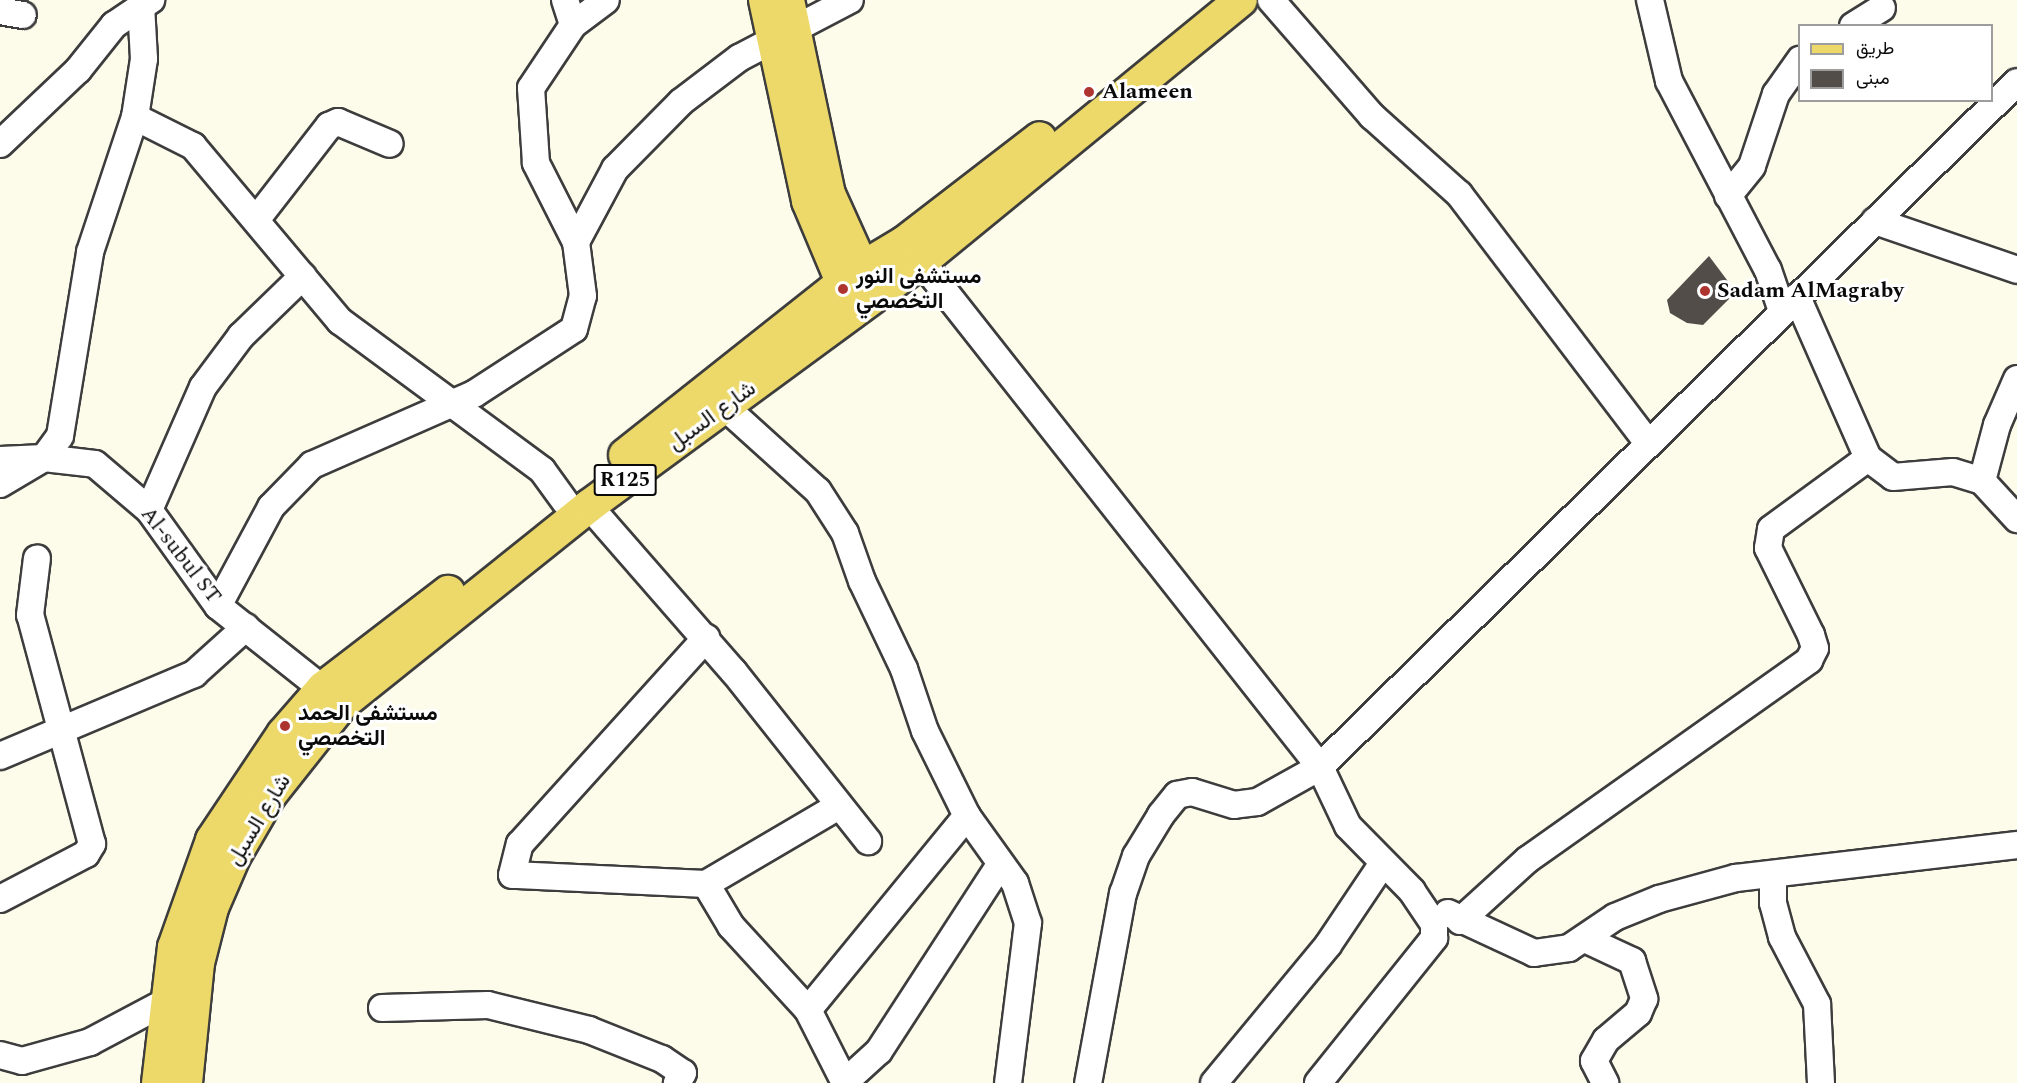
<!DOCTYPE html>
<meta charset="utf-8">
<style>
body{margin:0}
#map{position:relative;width:2017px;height:1083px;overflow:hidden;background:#fdfbea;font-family:Spectral,Vazirmatn,serif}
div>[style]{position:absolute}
.building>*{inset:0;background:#524d48}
.roads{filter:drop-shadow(2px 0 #3d3d3d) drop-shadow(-2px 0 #3d3d3d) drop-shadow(0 2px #3d3d3d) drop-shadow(0 -2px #3d3d3d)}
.minor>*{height:26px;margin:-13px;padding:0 13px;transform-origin:13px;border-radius:13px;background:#fff}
.major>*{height:32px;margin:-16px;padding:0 16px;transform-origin:16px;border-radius:16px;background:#edd96a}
.dots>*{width:16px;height:16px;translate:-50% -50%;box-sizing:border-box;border:3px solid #fff;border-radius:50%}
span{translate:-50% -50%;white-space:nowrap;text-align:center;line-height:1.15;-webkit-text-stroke:6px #fff;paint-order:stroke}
.shield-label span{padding:2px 4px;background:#fff;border:2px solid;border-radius:4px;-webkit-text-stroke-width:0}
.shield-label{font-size:21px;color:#0a0a0a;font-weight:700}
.poi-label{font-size:22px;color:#0a0a0a;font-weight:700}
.left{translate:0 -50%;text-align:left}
.street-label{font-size:22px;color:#0a0a0a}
.legend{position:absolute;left:1798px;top:24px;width:195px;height:78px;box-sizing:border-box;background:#fff;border:2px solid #9d9d9d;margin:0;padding:8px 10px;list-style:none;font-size:18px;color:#0a0a0a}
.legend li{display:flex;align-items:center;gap:12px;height:30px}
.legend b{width:30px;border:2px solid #9d9d9d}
</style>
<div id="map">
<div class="building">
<i style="clip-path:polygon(1709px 256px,1736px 292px,1703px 325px,1687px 323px,1670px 313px,1667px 300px)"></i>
</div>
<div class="roads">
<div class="minor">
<i style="left:565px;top:0;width:26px;rotate:72deg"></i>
<i style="left:1271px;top:0;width:154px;rotate:49deg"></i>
<i style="left:1372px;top:116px;width:117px;rotate:41.9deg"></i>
<i style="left:1459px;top:194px;width:313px;rotate:52.8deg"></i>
<i style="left:1650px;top:0;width:83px;rotate:76.8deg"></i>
<i style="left:1669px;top:81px;width:213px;rotate:62.4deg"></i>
<i style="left:1768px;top:270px;width:43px;rotate:71.1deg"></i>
<i style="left:0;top:11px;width:23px;rotate:10deg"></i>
<i style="left:1853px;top:26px;width:34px;rotate:-32deg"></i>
<i style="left:135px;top:117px;width:65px;rotate:26.6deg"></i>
<i style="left:193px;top:146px;width:229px;rotate:50deg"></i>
<i style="left:340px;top:321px;width:251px;rotate:36.4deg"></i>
<i style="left:542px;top:470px;width:39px;rotate:54deg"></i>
<i style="left:0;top:144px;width:108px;rotate:-43.5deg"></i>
<i style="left:78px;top:70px;width:58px;rotate:-51.3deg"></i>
<i style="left:114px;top:25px;width:45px;rotate:-34deg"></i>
<i style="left:1728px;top:196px;width:38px;rotate:-51deg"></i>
<i style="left:1752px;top:166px;width:76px;rotate:-71.6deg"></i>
<i style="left:1776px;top:94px;width:42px;rotate:-54.8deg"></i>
<i style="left:256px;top:220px;width:119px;rotate:-52.2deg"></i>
<i style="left:329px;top:126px;width:10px;rotate:-24deg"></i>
<i style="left:338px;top:122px;width:56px;rotate:22.9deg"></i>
<i style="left:1875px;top:221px;width:150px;rotate:19deg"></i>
<i style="left:576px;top:242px;width:89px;rotate:-116.9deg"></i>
<i style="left:536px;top:163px;width:75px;rotate:-93.8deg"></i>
<i style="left:531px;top:88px;width:76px;rotate:-56.3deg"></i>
<i style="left:573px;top:25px;width:41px;rotate:-37.1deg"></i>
<i style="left:909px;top:246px;width:664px;rotate:51.73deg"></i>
<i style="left:1320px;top:767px;width:72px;rotate:150.9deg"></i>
<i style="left:1257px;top:802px;width:23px;rotate:173deg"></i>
<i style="left:1234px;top:805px;width:44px;rotate:-162.8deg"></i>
<i style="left:1192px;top:792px;width:15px;rotate:169deg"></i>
<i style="left:1177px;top:795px;width:26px;rotate:129deg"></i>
<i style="left:1161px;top:815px;width:48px;rotate:121.4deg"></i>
<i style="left:1136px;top:856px;width:39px;rotate:109deg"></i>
<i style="left:1123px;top:893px;width:193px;rotate:100.4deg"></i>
<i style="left:1797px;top:297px;width:176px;rotate:66.2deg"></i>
<i style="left:1868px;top:458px;width:31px;rotate:37deg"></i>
<i style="left:1893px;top:477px;width:60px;rotate:-4.8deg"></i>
<i style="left:1953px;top:472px;width:30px;rotate:17deg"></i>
<i style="left:1982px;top:481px;width:52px;rotate:47.4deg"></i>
<i style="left:725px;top:407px;width:125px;rotate:42.1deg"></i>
<i style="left:818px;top:491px;width:50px;rotate:57.3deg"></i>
<i style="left:845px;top:533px;width:51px;rotate:70.5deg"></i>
<i style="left:862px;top:581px;width:98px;rotate:64.5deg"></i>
<i style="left:904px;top:669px;width:65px;rotate:71.3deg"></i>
<i style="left:925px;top:731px;width:95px;rotate:63.7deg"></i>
<i style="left:967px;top:816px;width:82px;rotate:54.4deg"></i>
<i style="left:1015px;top:883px;width:42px;rotate:72deg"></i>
<i style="left:1028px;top:923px;width:161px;rotate:97.1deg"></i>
<i style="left:0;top:460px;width:44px;rotate:-2.6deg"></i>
<i style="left:44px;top:458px;width:51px;rotate:6.7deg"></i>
<i style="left:95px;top:464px;width:71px;rotate:40.4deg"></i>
<i style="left:149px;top:510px;width:118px;rotate:54.3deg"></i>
<i style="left:218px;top:606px;width:153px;rotate:38.4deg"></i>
<i style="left:1982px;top:481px;width:58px;rotate:-75deg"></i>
<i style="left:1997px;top:425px;width:50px;rotate:-66.5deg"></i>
<i style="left:0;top:484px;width:51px;rotate:-30.6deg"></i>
<i style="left:44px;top:458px;width:27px;rotate:-54deg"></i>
<i style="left:60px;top:436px;width:186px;rotate:-80.7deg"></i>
<i style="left:90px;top:252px;width:142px;rotate:-71.6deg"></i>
<i style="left:135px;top:117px;width:59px;rotate:-81.2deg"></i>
<i style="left:144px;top:59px;width:53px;rotate:-93.2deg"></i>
<i style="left:589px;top:506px;width:220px;rotate:48.9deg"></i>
<i style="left:734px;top:672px;width:216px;rotate:51.6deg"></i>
<i style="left:149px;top:510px;width:134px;rotate:-66.3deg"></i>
<i style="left:203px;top:387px;width:64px;rotate:-53.3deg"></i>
<i style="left:241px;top:336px;width:86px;rotate:-44.1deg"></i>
<i style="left:218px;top:606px;width:112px;rotate:-61.8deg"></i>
<i style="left:271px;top:507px;width:59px;rotate:-45.7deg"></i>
<i style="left:312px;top:465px;width:177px;rotate:-23.7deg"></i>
<i style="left:474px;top:394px;width:119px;rotate:-33deg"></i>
<i style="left:574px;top:329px;width:34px;rotate:-75deg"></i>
<i style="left:583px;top:296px;width:54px;rotate:-97.4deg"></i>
<i style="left:576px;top:242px;width:83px;rotate:-61.9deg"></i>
<i style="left:615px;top:169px;width:94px;rotate:-45.4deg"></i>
<i style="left:681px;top:102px;width:73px;rotate:-37.2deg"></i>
<i style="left:739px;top:58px;width:125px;rotate:-27.6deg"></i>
<i style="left:0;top:756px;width:211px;rotate:-22.9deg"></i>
<i style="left:194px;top:674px;width:70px;rotate:-42.1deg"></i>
<i style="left:837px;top:807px;width:152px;rotate:149.6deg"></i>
<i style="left:706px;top:884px;width:49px;rotate:59.2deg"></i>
<i style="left:731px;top:926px;width:114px;rotate:47.5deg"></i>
<i style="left:808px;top:1010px;width:251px;rotate:-50.7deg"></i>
<i style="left:1773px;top:875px;width:28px;rotate:90deg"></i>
<i style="left:1773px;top:903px;width:35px;rotate:75deg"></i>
<i style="left:1782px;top:937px;width:76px;rotate:62.4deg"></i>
<i style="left:1817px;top:1004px;width:79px;rotate:87.1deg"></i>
<i style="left:706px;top:884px;width:194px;rotate:-177.3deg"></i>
<i style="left:512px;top:875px;width:32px;rotate:-76deg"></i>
<i style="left:520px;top:844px;width:278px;rotate:-47.9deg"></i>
<i style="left:0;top:899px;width:97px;rotate:-27.6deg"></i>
<i style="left:86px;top:854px;width:12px;rotate:-59deg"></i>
<i style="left:92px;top:844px;width:237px;rotate:-105.1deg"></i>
<i style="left:30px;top:615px;width:57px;rotate:-83deg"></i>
<i style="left:1448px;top:913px;width:95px;rotate:24.9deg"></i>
<i style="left:1534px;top:953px;width:35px;rotate:-8deg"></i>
<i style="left:1569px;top:948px;width:55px;rotate:-34deg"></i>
<i style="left:1615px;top:917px;width:48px;rotate:-22.2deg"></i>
<i style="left:1659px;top:899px;width:80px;rotate:-15.3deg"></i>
<i style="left:1736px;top:878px;width:283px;rotate:-6.7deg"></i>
<i style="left:1460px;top:921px;width:91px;rotate:-42.3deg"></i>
<i style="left:1527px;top:860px;width:346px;rotate:-35.3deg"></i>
<i style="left:1809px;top:660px;width:13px;rotate:-63deg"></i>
<i style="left:1815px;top:648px;width:14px;rotate:-107deg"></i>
<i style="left:1811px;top:635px;width:97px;rotate:-116.3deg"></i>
<i style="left:1768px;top:548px;width:19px;rotate:-81deg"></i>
<i style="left:1771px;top:529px;width:120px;rotate:-36.2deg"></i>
<i style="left:1587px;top:940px;width:50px;rotate:25deg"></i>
<i style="left:1632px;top:961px;width:40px;rotate:72deg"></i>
<i style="left:1644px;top:999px;width:15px;rotate:113deg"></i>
<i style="left:1638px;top:1013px;width:42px;rotate:139.8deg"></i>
<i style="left:1606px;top:1040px;width:24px;rotate:120deg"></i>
<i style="left:1594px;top:1061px;width:25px;rotate:63deg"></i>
<i style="left:382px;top:1008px;width:106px;rotate:-1.6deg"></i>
<i style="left:488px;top:1005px;width:104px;rotate:13.9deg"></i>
<i style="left:589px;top:1030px;width:79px;rotate:21.7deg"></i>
<i style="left:662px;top:1059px;width:25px;rotate:34deg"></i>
<i style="left:683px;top:1073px;width:12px;rotate:121deg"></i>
<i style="left:808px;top:1010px;width:82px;rotate:63.1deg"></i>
<i style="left:0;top:1055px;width:23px;rotate:15deg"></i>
<i style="left:22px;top:1061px;width:71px;rotate:-15.6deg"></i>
<i style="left:90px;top:1042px;width:87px;rotate:-28deg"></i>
<i style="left:845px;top:1082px;width:46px;rotate:-42.4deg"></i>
<i style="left:879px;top:1051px;width:221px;rotate:-57deg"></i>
<i style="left:1214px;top:1083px;width:179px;rotate:-50.4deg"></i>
<i style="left:1328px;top:945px;width:99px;rotate:-56.1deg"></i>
<i style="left:1318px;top:1083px;width:186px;rotate:-51.3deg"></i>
<i style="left:1434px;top:938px;width:14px;rotate:-90deg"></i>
<i style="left:1434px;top:924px;width:40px;rotate:-124deg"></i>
<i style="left:1412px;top:891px;width:91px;rotate:-134.6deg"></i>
<i style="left:1348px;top:826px;width:65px;rotate:-115.4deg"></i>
<i style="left:1320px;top:767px;width:977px;rotate:-44.5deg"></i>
</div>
<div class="major">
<i style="left:765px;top:0;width:206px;rotate:77.9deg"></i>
<i style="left:808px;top:201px;width:108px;rotate:67.2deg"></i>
<i style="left:788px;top:0;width:198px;rotate:78.1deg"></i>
<i style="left:829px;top:194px;width:100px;rotate:65.7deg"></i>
<i style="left:625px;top:455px;width:300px;rotate:-38.4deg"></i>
<i style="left:860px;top:269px;width:52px;rotate:-31deg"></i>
<i style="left:905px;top:242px;width:170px;rotate:-37.6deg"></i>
<i style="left:158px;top:1083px;width:137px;rotate:-83.3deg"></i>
<i style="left:174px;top:947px;width:114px;rotate:-70.4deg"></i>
<i style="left:212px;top:840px;width:128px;rotate:-56.2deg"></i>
<i style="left:283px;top:734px;width:61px;rotate:-49deg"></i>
<i style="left:323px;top:688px;width:158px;rotate:-37.5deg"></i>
<i style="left:186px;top:1083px;width:121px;rotate:-84.3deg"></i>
<i style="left:198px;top:963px;width:57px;rotate:-75.7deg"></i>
<i style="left:212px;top:908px;width:56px;rotate:-66.7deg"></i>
<i style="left:234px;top:857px;width:72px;rotate:-59.9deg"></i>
<i style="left:270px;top:795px;width:116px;rotate:-51.6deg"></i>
<i style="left:342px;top:704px;width:317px;rotate:-38.7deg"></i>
<i style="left:589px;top:506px;width:413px;rotate:-36.3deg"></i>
<i style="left:922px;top:261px;width:412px;rotate:-39.3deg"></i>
</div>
</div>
<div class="dots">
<i style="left:1089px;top:92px;background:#ae352f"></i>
<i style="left:843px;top:289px;background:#ae352f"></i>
<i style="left:1705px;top:291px;background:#ae352f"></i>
<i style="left:285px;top:726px;background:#ae352f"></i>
</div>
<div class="shield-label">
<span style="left:625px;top:480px">R125</span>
</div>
<div class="poi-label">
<span class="left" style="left:1102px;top:92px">Alameen</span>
<span class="left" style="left:856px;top:289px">مستشفى النور<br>التخصصي</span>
<span class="left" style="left:1717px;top:291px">Sadam AlMagraby</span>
<span class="left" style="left:298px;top:726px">مستشفى الحمد<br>التخصصي</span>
</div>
<div class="street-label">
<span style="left:712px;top:416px;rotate:-36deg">شارع السبل</span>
<span style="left:181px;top:555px;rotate:52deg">Al-subul ST</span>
<span style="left:259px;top:820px;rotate:-59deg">شارع السبل</span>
</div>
<ul class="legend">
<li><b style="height:8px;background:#edd96a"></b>طريق</li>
<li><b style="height:16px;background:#524d48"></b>مبنى</li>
</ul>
</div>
